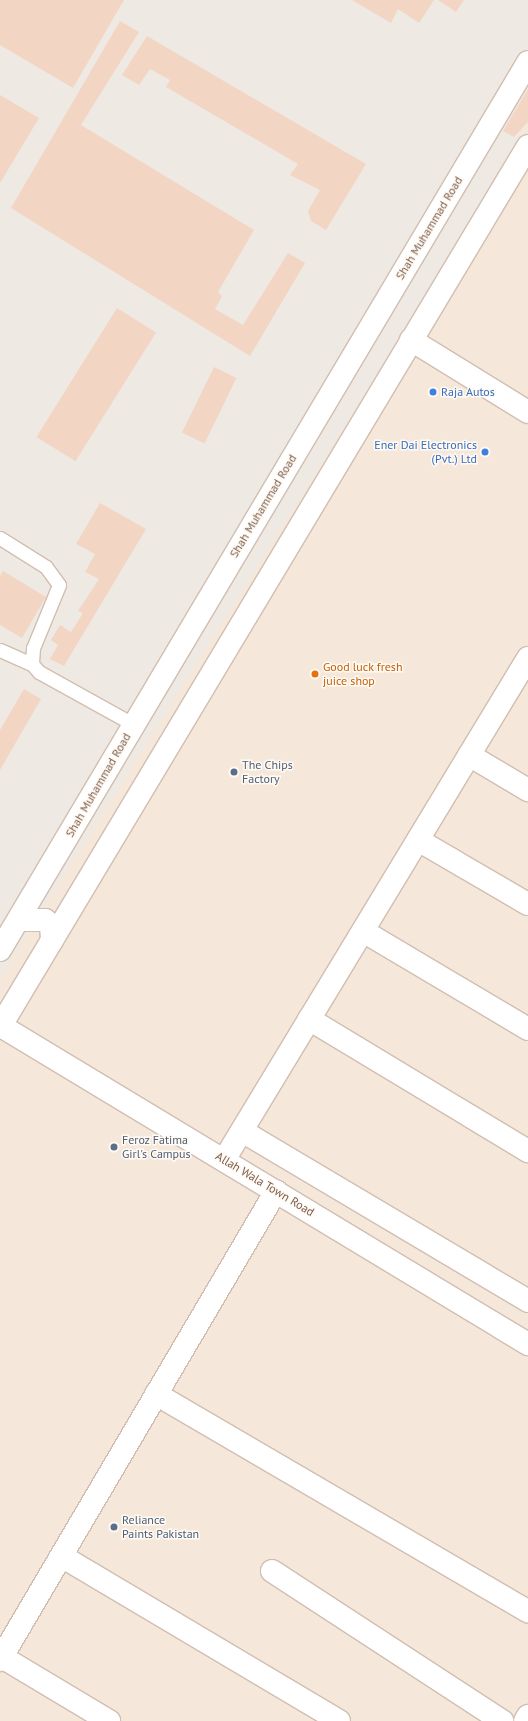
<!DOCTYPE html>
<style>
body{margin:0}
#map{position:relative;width:528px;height:1721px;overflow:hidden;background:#fdf6ec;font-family:"PT Sans",sans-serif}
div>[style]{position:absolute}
.residential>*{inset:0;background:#f5e8da}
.industrial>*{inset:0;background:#efe9e4}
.building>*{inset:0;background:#f3d5c3;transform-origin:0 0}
.roads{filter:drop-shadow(1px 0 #d1beb0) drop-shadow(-1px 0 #d1beb0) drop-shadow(0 1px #d1beb0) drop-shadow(0 -1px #d1beb0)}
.lane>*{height:13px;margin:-6.5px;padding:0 6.5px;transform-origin:6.5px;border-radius:6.5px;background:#fff}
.street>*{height:22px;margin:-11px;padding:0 11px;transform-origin:11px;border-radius:11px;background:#fff}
.secondary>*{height:22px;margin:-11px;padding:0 11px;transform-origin:11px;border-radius:11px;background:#fff}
.dots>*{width:11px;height:11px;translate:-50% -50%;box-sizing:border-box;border:2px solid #fffaf3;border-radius:50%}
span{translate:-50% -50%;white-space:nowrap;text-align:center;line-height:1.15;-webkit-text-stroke:3px #fffaf3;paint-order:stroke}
.street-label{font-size:12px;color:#7a5c4d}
.shop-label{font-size:12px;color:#366cbe}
.left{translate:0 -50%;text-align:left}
.right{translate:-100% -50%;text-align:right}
.food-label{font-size:12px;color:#c56008}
.service-label{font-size:12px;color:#4e5e75}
</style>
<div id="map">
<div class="residential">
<i style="clip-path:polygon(528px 96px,528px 1721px,0 1721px,0 976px)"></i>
</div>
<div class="industrial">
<i style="clip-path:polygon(0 0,528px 0,528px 122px,381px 369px,0 977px)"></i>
</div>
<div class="building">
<i style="clip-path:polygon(0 0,124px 0,73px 88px,0 45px)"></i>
<i style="clip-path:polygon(352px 0,434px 0,419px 23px,398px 9px,391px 23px)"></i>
<i style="clip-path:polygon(438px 0,464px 0,456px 12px)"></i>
<i style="clip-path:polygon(120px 21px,139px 32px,81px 125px,254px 230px,218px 292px,222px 296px,215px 309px,243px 325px,288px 253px,305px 263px,250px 356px,11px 208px)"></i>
<i style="clip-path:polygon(147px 36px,366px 164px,326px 230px,311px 221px,308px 211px,320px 190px,290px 175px,298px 164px,166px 87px,170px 80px,150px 69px,139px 85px,122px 75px)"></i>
<i style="clip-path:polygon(528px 89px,528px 122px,514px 137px,503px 131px)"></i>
<i style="clip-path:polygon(0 95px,39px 118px,0 183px)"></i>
<i style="left:117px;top:308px;width:46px;height:152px;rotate:32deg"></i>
<i style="left:214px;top:367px;width:25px;height:73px;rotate:26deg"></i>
<i style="clip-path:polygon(100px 503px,146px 529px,64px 666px,50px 659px,58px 645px,51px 640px,60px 625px,71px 632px,83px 613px,78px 611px,99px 579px,85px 572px,95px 554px,76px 544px)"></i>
<i style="clip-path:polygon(3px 571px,46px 597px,22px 638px,0 625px,0 576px)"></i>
<i style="clip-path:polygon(24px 689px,41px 699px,0 770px,0 730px)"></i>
</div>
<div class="roads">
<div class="lane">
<i style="left:0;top:538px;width:54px;rotate:32.2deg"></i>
<i style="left:46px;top:567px;width:22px;rotate:54deg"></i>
<i style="left:59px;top:585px;width:68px;rotate:112.4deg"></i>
<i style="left:33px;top:648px;width:16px;rotate:94deg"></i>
<i style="left:32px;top:664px;width:11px;rotate:49deg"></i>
<i style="left:39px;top:672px;width:107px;rotate:29deg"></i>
<i style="left:0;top:650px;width:35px;rotate:24deg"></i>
</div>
<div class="street">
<i style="left:411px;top:340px;width:137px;rotate:31.6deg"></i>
<i style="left:469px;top:755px;width:69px;rotate:30.7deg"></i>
<i style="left:418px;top:840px;width:127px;rotate:30.2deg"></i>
<i style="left:363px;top:931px;width:192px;rotate:30.7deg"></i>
<i style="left:309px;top:1019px;width:256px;rotate:31.1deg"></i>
<i style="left:224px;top:1160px;width:587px;rotate:-58.8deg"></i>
<i style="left:156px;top:1394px;width:431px;rotate:30.3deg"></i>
<i style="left:63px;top:1557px;width:321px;rotate:30.7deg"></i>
<i style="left:272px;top:1571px;width:275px;rotate:33.1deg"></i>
<i style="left:2px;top:1657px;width:125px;rotate:30.9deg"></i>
<i style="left:0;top:1660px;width:544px;rotate:-59.52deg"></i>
<i style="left:525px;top:1721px;width:6px;rotate:-59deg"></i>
</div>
<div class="secondary">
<i style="left:19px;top:920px;width:26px"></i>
<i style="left:45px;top:920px;width:8px;rotate:40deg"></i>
<i style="left:51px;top:925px;width:15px;rotate:86deg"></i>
<i style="left:0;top:950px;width:1033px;rotate:-59.26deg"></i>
<i style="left:1px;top:1026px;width:616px;rotate:31.11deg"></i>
<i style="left:0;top:1027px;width:1027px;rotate:-59.06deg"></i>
<i style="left:242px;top:1131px;width:333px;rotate:30.7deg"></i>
</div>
</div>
<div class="dots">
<i style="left:433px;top:392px;background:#3f7fe0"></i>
<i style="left:485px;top:452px;background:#3f7fe0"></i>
<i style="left:315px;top:674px;background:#e8710a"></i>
<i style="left:234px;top:772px;background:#5c6f8a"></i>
<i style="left:114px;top:1147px;background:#5c6f8a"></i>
<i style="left:114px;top:1527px;background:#5c6f8a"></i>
</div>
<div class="street-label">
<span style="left:429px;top:228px;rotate:-59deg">Shah Muhammad Road</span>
<span style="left:263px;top:506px;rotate:-59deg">Shah Muhammad Road</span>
<span style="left:98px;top:785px;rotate:-60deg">Shah Muhammad Road</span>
<span style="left:265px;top:1184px;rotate:31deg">Allah Wala Town Road</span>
</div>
<div class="shop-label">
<span class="left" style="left:441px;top:392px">Raja Autos</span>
<span class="right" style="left:477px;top:452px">Ener Dai Electronics<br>(Pvt.) Ltd</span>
</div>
<div class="food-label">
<span class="left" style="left:323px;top:674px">Good luck fresh<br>juice shop</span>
</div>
<div class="service-label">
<span class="left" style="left:242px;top:772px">The Chips<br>Factory</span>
<span class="left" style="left:122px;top:1147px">Feroz Fatima<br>Girl's Campus</span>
<span class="left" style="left:122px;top:1527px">Reliance<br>Paints Pakistan</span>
</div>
</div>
